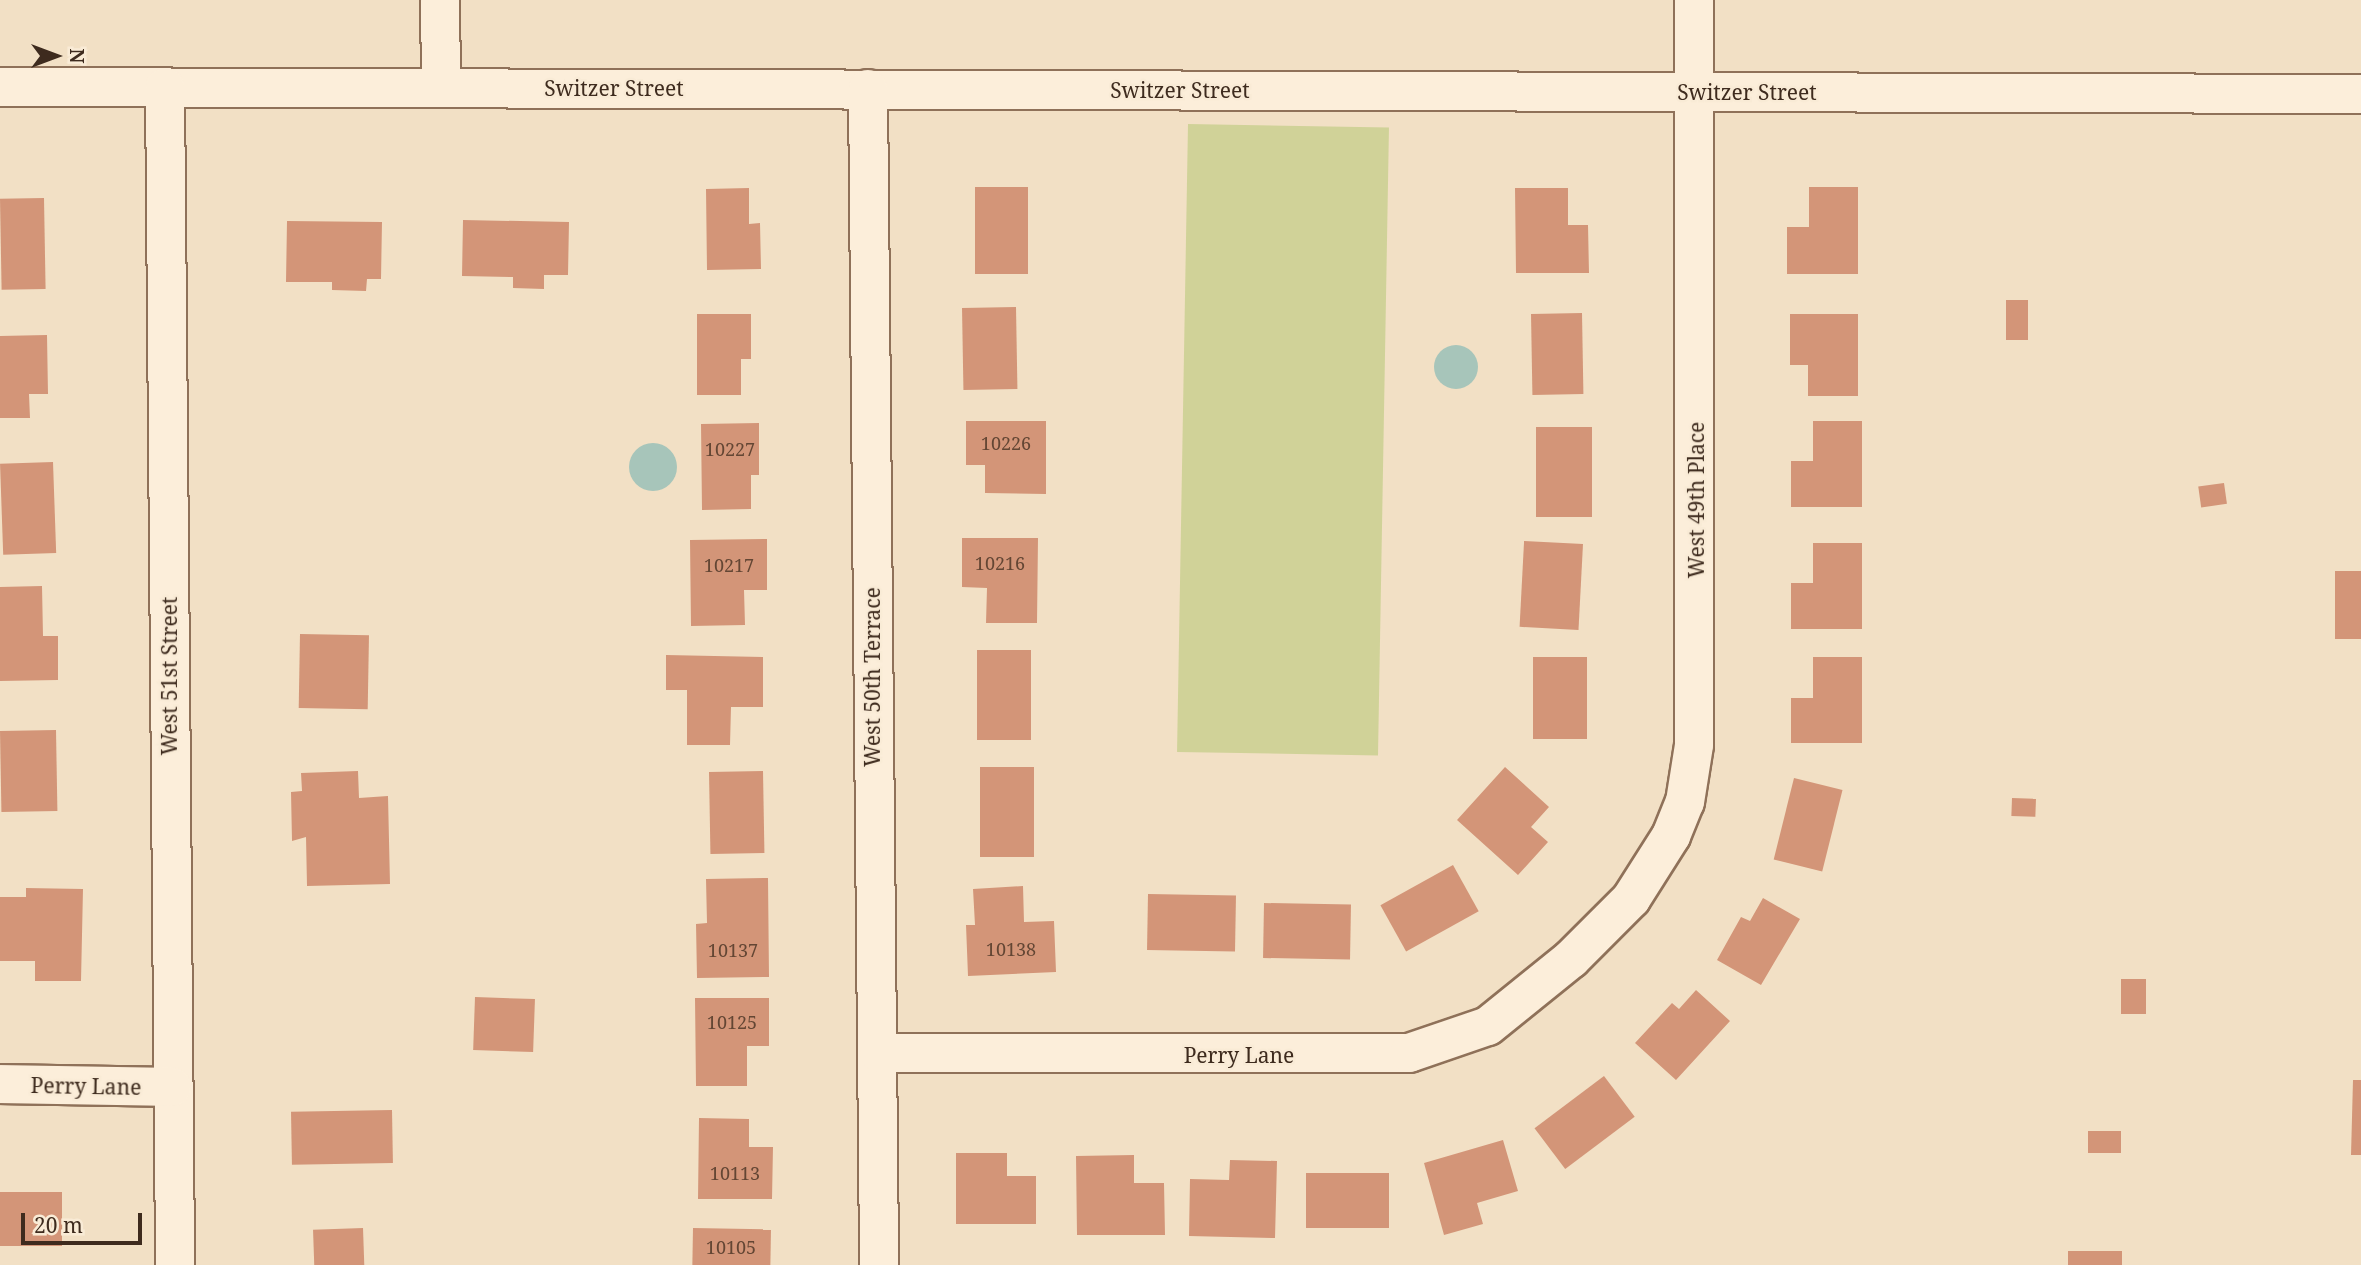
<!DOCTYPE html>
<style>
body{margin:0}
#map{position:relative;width:2361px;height:1265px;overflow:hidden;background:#f2e0c5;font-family:"Noto Serif",serif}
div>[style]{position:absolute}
.green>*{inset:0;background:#d0d298;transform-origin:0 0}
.water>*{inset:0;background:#a7c5ba}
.round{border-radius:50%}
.building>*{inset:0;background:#d39578;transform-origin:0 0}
.roads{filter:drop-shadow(2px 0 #8f7159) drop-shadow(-2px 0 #8f7159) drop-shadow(0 2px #8f7159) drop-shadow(0 -2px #8f7159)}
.minor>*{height:38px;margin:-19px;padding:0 19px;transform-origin:19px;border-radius:19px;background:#fceeda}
span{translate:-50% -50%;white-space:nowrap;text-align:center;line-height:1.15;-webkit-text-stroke:5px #f9ebd6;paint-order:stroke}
.number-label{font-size:18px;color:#634634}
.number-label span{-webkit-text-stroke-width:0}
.street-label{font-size:21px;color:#3e2b1e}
.north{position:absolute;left:21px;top:21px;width:70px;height:70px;-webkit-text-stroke:5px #f9ebd6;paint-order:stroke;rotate:90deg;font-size:19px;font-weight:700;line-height:28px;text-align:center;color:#3e2b1e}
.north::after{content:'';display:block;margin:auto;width:24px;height:32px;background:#3e2b1e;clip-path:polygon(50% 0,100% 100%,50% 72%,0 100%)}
.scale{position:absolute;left:21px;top:1213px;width:121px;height:32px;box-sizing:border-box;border:4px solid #3e2b1e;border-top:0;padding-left:9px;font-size:21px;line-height:24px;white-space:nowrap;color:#3e2b1e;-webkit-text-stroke:5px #f9ebd6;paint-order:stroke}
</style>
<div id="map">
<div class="green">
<i style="left:1188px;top:124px;width:201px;height:628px;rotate:1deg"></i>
</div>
<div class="water">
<i class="round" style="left:1434px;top:345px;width:44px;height:44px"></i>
<i class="round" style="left:629px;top:443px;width:48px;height:48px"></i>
</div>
<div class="building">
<i style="left:975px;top:187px;width:53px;height:87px"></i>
<i style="clip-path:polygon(1809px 187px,1858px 187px,1858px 274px,1787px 274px,1787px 227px,1809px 227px)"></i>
<i style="clip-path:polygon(749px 188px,749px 224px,760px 223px,761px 269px,707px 270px,706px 189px)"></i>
<i style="clip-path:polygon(1515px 188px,1568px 188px,1568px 225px,1588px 225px,1589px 273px,1516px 273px)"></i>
<i style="left:44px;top:198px;width:91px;height:44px;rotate:89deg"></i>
<i style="clip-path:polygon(463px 220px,569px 222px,568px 275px,544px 275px,544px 289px,513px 288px,513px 277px,462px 276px)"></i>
<i style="clip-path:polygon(287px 221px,382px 222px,381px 279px,367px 279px,366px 291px,332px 290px,332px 282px,286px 282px)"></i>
<i style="left:2006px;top:300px;width:22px;height:40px"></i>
<i style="left:1016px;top:307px;width:82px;height:54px;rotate:89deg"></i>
<i style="left:1582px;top:313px;width:81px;height:51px;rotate:89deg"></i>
<i style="clip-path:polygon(697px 314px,751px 314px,751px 359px,741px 359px,741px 395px,697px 395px)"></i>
<i style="clip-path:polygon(1790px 314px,1858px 314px,1858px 396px,1808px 396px,1808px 365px,1790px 365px)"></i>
<i style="clip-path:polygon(47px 335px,48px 394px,29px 394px,30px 418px,0 418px,0 336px)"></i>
<i style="clip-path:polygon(966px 421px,1046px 421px,1046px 494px,985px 493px,985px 465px,966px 465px)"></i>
<i style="clip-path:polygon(1813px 421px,1862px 421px,1862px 507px,1791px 507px,1791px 461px,1813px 461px)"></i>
<i style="clip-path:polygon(759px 423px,759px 475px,751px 475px,751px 509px,702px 510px,701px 424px)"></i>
<i style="left:1536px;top:427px;width:56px;height:90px"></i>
<i style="left:53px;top:462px;width:91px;height:53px;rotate:88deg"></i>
<i style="left:2224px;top:483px;width:21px;height:26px;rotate:82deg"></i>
<i style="clip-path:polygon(962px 538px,1038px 538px,1037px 623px,986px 623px,987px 588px,962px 587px)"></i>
<i style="clip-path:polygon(767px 539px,767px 590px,744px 590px,745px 625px,691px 626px,690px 540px)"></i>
<i style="clip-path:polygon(1813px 543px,1862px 543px,1862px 629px,1791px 629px,1791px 583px,1813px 583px)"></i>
<i style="left:1583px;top:544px;width:86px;height:59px;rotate:93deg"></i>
<i style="left:2335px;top:571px;width:26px;height:68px"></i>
<i style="clip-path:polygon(42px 586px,43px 636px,58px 636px,58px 680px,0 681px,0 587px)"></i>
<i style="left:300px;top:634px;width:69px;height:74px;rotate:1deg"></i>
<i style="left:977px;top:650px;width:54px;height:90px"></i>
<i style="clip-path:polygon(666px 655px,763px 657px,763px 707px,731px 707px,730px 745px,687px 745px,687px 690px,666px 690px)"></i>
<i style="left:1533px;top:657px;width:54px;height:82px"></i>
<i style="clip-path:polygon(1813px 657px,1862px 657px,1862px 743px,1791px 743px,1791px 698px,1813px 698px)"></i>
<i style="left:56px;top:730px;width:81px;height:56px;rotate:89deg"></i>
<i style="left:980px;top:767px;width:54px;height:90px"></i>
<i style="clip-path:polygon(1505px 767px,1549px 807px,1531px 827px,1548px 842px,1518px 875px,1457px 820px)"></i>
<i style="clip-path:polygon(358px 771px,359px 798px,388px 796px,390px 884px,307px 886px,306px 837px,292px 841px,291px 792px,302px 791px,301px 773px)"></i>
<i style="left:763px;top:771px;width:82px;height:54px;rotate:89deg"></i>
<i style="left:1794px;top:778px;width:50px;height:84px;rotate:14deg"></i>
<i style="left:2012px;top:798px;width:24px;height:18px;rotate:2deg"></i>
<i style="left:1453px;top:865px;width:53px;height:83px;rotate:61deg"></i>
<i style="clip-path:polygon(768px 878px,769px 977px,697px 978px,696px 924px,707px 923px,706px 879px)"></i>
<i style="clip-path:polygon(1023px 886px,1024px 922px,1054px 921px,1056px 972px,968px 976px,966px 925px,975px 925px,973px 889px)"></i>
<i style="clip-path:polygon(26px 888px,83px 889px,81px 981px,35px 981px,35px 961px,0 961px,0 897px,26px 897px)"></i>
<i style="left:1148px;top:894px;width:88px;height:56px;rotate:1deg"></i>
<i style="clip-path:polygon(1763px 898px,1800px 919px,1761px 985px,1717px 960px,1741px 917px,1750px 921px)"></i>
<i style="left:1264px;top:903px;width:87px;height:55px;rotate:1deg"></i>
<i style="left:2121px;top:979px;width:25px;height:35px"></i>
<i style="clip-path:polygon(1696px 990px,1730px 1021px,1676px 1080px,1635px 1043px,1672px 1003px,1679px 1009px)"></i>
<i style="left:475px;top:997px;width:60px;height:53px;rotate:2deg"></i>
<i style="clip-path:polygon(695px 998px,769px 998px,769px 1046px,747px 1046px,747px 1086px,696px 1086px)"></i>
<i style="left:1604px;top:1076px;width:51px;height:87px;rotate:53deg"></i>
<i style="clip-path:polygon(2353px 1080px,2361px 1080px,2361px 1155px,2351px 1155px)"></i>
<i style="left:392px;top:1110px;width:53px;height:101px;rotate:89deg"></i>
<i style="clip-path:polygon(699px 1118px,749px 1119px,749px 1147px,773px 1147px,772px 1199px,698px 1199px)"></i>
<i style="left:2088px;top:1131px;width:33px;height:22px"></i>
<i style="clip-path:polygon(1503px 1140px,1518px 1191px,1477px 1203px,1483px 1224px,1444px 1235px,1424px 1163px)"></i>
<i style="clip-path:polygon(956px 1153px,1007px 1153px,1007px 1176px,1036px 1176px,1036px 1224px,956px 1224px)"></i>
<i style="clip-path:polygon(1134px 1155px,1134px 1183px,1164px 1183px,1165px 1235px,1077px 1235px,1076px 1156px)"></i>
<i style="clip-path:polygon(1230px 1160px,1277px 1161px,1275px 1238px,1189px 1236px,1190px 1179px,1229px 1180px)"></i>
<i style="left:1306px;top:1173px;width:83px;height:55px"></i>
<i style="left:0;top:1192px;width:62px;height:54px"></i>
<i style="left:363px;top:1228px;width:37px;height:50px;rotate:88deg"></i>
<i style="left:693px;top:1228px;width:78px;height:37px;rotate:1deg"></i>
<i style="left:2068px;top:1251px;width:54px;height:14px"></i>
</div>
<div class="roads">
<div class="minor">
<i style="left:440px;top:0;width:87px;rotate:89.3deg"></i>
<i style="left:0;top:87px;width:2361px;rotate:0.17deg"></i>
<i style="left:165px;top:87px;width:1178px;rotate:89.51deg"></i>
<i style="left:868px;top:89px;width:1176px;rotate:89.46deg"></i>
<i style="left:879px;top:1053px;width:530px"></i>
<i style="left:1409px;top:1053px;width:83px;rotate:-18.9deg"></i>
<i style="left:1488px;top:1026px;width:107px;rotate:-38.9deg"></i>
<i style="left:1571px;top:959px;width:85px;rotate:-45deg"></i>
<i style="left:1631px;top:899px;width:75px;rotate:-57.6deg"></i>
<i style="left:1671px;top:836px;width:37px;rotate:-68deg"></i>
<i style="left:1685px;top:802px;width:58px;rotate:-81deg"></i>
<i style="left:1694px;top:745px;width:745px;rotate:-90deg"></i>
<i style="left:0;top:1084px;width:172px;rotate:1deg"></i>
</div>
</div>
<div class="number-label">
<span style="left:1006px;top:443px">10226</span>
<span style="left:730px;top:449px">10227</span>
<span style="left:1000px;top:563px">10216</span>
<span style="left:729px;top:565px">10217</span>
<span style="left:1011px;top:949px">10138</span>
<span style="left:733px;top:950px">10137</span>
<span style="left:732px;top:1022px">10125</span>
<span style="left:735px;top:1173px">10113</span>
<span style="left:731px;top:1247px">10105</span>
</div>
<div class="street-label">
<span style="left:614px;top:88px">Switzer Street</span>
<span style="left:1180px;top:90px">Switzer Street</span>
<span style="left:1747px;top:92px">Switzer Street</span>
<span style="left:1696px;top:500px;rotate:-90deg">West 49th Place</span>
<span style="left:169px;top:676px;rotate:-90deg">West 51st Street</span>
<span style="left:872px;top:677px;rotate:-90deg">West 50th Terrace</span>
<span style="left:1239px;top:1055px">Perry Lane</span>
<span style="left:86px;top:1086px;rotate:1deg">Perry Lane</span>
</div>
<div class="north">N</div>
<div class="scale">20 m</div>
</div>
